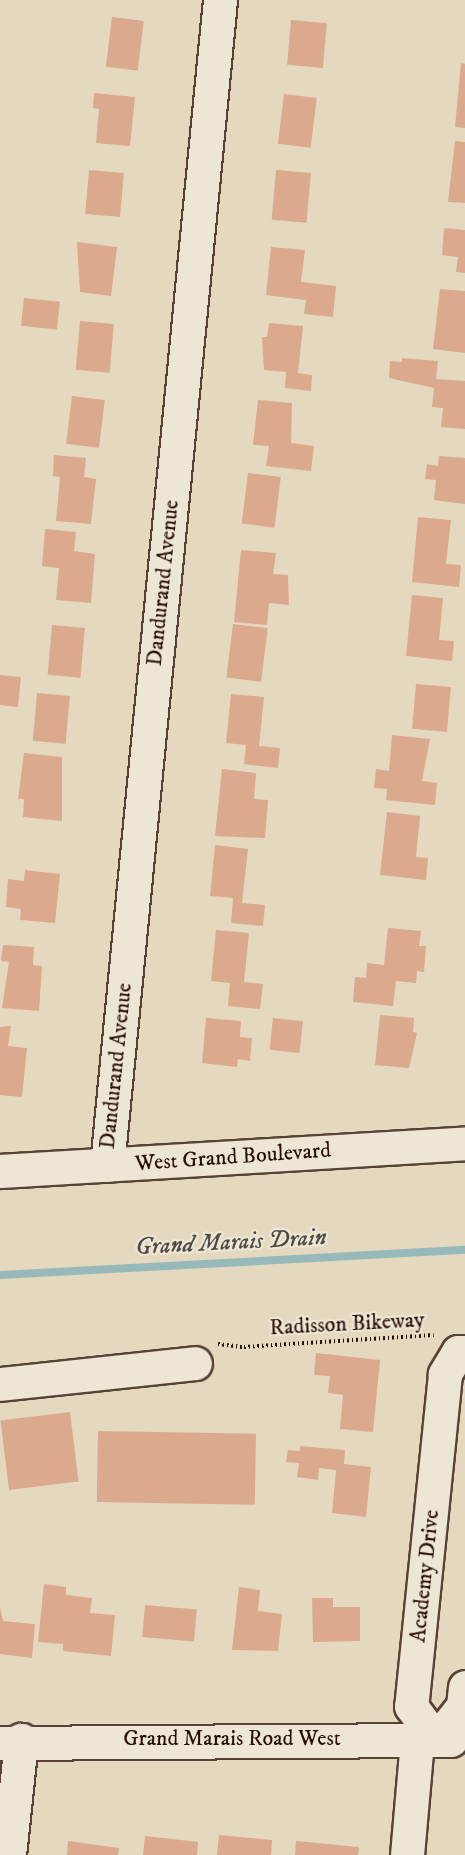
<!DOCTYPE html>
<style>
body{margin:0}
#map{position:relative;width:465px;height:1855px;overflow:hidden;background:#e4d9bf;font-family:"IM FELL DW Pica",serif}
div>[style]{position:absolute}
.stream>*{height:8px;margin:-4px;padding:0 4px;transform-origin:4px;border-radius:4px;background:#98b9ba}
.building>*{inset:0;background:#daa98e;transform-origin:0 0}
.path>*{height:4px;margin-top:-2px;transform-origin:0;background:repeating-linear-gradient(90deg,#280f07 0 1.5px,transparent 0 4.5px)}
.roads{filter:drop-shadow(2px 0 #574235) drop-shadow(-2px 0 #574235) drop-shadow(0 2px #574235) drop-shadow(0 -2px #574235)}
.minor>*{height:33px;margin:-16.5px;padding:0 16.5px;transform-origin:16.5px;border-radius:16.5px;background:#ede6d5}
span{translate:-50% -50%;white-space:nowrap;text-align:center;line-height:1.15;-webkit-text-stroke:4.5px #ede6d5;paint-order:stroke}
.street-label{font-size:22px;color:#280f07}
.water-label{font-size:24px;color:#4f4a46;font-style:italic}
</style>
<div id="map">
<div class="stream">
<i style="left:0;top:1275px;width:466px;rotate:-3.1deg"></i>
</div>
<div class="building">
<i style="left:112px;top:17px;width:32px;height:50px;rotate:7deg"></i>
<i style="left:291px;top:20px;width:36px;height:45px;rotate:5deg"></i>
<i style="clip-path:polygon(461px 63px,465px 64px,465px 128px,455px 127px)"></i>
<i style="clip-path:polygon(94px 93px,135px 97px,130px 146px,96px 143px,99px 109px,93px 108px)"></i>
<i style="left:284px;top:94px;width:33px;height:50px;rotate:7deg"></i>
<i style="clip-path:polygon(455px 141px,465px 142px,465px 203px,448px 202px)"></i>
<i style="left:89px;top:170px;width:35px;height:44px;rotate:5deg"></i>
<i style="left:276px;top:170px;width:35px;height:50px;rotate:5deg"></i>
<i style="clip-path:polygon(444px 228px,465px 230px,465px 273px,456px 272px,458px 257px,442px 255px)"></i>
<i style="clip-path:polygon(77px 242px,117px 247px,111px 296px,80px 292px)"></i>
<i style="clip-path:polygon(271px 247px,305px 250px,301px 282px,336px 286px,333px 317px,304px 314px,306px 300px,266px 295px)"></i>
<i style="clip-path:polygon(440px 289px,465px 291px,465px 353px,433px 349px)"></i>
<i style="left:24px;top:298px;width:36px;height:28px;rotate:6deg"></i>
<i style="left:80px;top:321px;width:34px;height:49px;rotate:5deg"></i>
<i style="clip-path:polygon(269px 323px,303px 326px,298px 373px,312px 375px,311px 391px,285px 388px,286px 372px,264px 370px,262px 337px,267px 337px)"></i>
<i style="clip-path:polygon(402px 358px,438px 361px,436px 379px,465px 381px,465px 429px,441px 427px,443px 408px,432px 407px,434px 388px,389px 378px,390px 361px,402px 362px)"></i>
<i style="left:72px;top:396px;width:33px;height:48px;rotate:7deg"></i>
<i style="clip-path:polygon(258px 400px,292px 403px,291px 443px,314px 446px,311px 471px,266px 466px,269px 446px,253px 445px)"></i>
<i style="clip-path:polygon(54px 455px,86px 458px,84px 477px,96px 479px,91px 524px,56px 521px,60px 477px,53px 476px)"></i>
<i style="clip-path:polygon(439px 456px,465px 458px,465px 504px,434px 500px,436px 480px,425px 479px,427px 464px,438px 466px)"></i>
<i style="left:248px;top:473px;width:33px;height:51px;rotate:7deg"></i>
<i style="clip-path:polygon(418px 517px,451px 520px,446px 564px,461px 565px,459px 587px,412px 582px)"></i>
<i style="clip-path:polygon(45px 529px,76px 532px,74px 551px,95px 554px,91px 603px,56px 600px,59px 568px,42px 566px)"></i>
<i style="clip-path:polygon(241px 550px,276px 553px,273px 574px,288px 575px,289px 605px,269px 603px,267px 625px,234px 622px)"></i>
<i style="clip-path:polygon(412px 595px,443px 598px,439px 640px,454px 641px,452px 661px,406px 656px)"></i>
<i style="left:233px;top:624px;width:35px;height:54px;rotate:7deg"></i>
<i style="left:52px;top:625px;width:33px;height:50px;rotate:5deg"></i>
<i style="clip-path:polygon(0 675px,21px 677px,18px 707px,0 705px)"></i>
<i style="left:416px;top:684px;width:35px;height:45px;rotate:5deg"></i>
<i style="left:37px;top:693px;width:33px;height:48px;rotate:5deg"></i>
<i style="clip-path:polygon(231px 694px,264px 697px,259px 746px,280px 748px,278px 768px,244px 764px,246px 745px,226px 743px)"></i>
<i style="clip-path:polygon(392px 735px,430px 739px,422px 781px,437px 783px,435px 805px,386px 800px,387px 789px,374px 788px,376px 769px,389px 771px)"></i>
<i style="clip-path:polygon(24px 753px,62px 757px,62px 821px,23px 817px,24px 799px,18px 799px)"></i>
<i style="clip-path:polygon(222px 769px,256px 773px,254px 799px,268px 800px,265px 838px,215px 836px)"></i>
<i style="clip-path:polygon(387px 812px,420px 816px,416px 857px,428px 858px,426px 880px,380px 875px)"></i>
<i style="clip-path:polygon(215px 845px,248px 849px,242px 903px,265px 905px,263px 926px,231px 923px,233px 898px,210px 896px)"></i>
<i style="clip-path:polygon(25px 870px,60px 874px,55px 923px,20px 920px,21px 909px,6px 907px,8px 879px,24px 881px)"></i>
<i style="clip-path:polygon(388px 928px,421px 931px,419px 946px,426px 946px,424px 972px,417px 971px,416px 983px,396px 981px,393px 1006px,353px 1002px,355px 977px,366px 978px,367px 963px,384px 965px)"></i>
<i style="clip-path:polygon(216px 930px,249px 933px,244px 982px,263px 984px,260px 1009px,228px 1006px,230px 983px,211px 981px)"></i>
<i style="clip-path:polygon(3px 945px,34px 947px,33px 965px,42px 966px,39px 1011px,2px 1008px,9px 962px,1px 961px)"></i>
<i style="clip-path:polygon(380px 1015px,414px 1018px,413px 1032px,417px 1033px,409px 1068px,375px 1065px)"></i>
<i style="clip-path:polygon(206px 1018px,241px 1021px,240px 1037px,252px 1038px,250px 1061px,238px 1059px,237px 1067px,202px 1063px)"></i>
<i style="left:273px;top:1018px;width:30px;height:32px;rotate:6deg"></i>
<i style="clip-path:polygon(11px 1026px,8px 1046px,27px 1048px,22px 1097px,0 1095px,0 1027px)"></i>
<i style="clip-path:polygon(316px 1353px,380px 1360px,373px 1432px,340px 1429px,343px 1395px,328px 1393px,330px 1376px,314px 1375px)"></i>
<i style="left:70px;top:1412px;width:70px;height:70px;rotate:83deg"></i>
<i style="left:98px;top:1431px;width:158px;height:71px;rotate:1deg"></i>
<i style="clip-path:polygon(300px 1446px,345px 1450px,344px 1464px,371px 1467px,366px 1517px,332px 1513px,336px 1470px,319px 1468px,318px 1480px,297px 1477px,299px 1463px,286px 1462px,288px 1450px,300px 1451px)"></i>
<i style="clip-path:polygon(44px 1584px,66px 1587px,66px 1595px,92px 1598px,90px 1613px,115px 1615px,111px 1656px,63px 1651px,63px 1644px,38px 1642px)"></i>
<i style="clip-path:polygon(239px 1587px,260px 1590px,258px 1611px,282px 1614px,278px 1651px,232px 1650px)"></i>
<i style="clip-path:polygon(312px 1598px,333px 1598px,333px 1607px,360px 1607px,360px 1641px,313px 1642px)"></i>
<i style="left:145px;top:1605px;width:52px;height:32px;rotate:5deg"></i>
<i style="clip-path:polygon(0 1607px,3px 1621px,35px 1624px,32px 1658px,0 1654px)"></i>
<i style="clip-path:polygon(219px 1835px,272px 1840px,271px 1855px,217px 1855px)"></i>
<i style="clip-path:polygon(145px 1836px,198px 1842px,197px 1855px,143px 1855px)"></i>
<i style="clip-path:polygon(68px 1841px,119px 1848px,118px 1855px,67px 1855px)"></i>
<i style="clip-path:polygon(296px 1841px,359px 1847px,358px 1855px,295px 1855px)"></i>
</div>
<div class="path">
<i style="left:218px;top:1344px;width:26px;rotate:7deg"></i>
<i style="left:244px;top:1347px;width:190px;rotate:-3.6deg"></i>
</div>
<div class="roads">
<div class="minor">
<i style="left:107px;top:1165px;width:1170px;rotate:-84.46deg"></i>
<i style="left:0;top:1171px;width:466px;rotate:-3.4deg"></i>
<i style="left:465px;top:1352px;width:7px;rotate:180deg"></i>
<i style="left:458px;top:1352px;width:26px;rotate:121deg"></i>
<i style="left:445px;top:1374px;width:334px;rotate:95.8deg"></i>
<i style="left:411px;top:1706px;width:42px;rotate:53.7deg"></i>
<i style="left:436px;top:1740px;width:43px;rotate:-51.5deg"></i>
<i style="left:463px;top:1706px;width:19px;rotate:-84deg"></i>
<i style="left:0;top:1384px;width:196px;rotate:-6.1deg"></i>
<i style="left:0;top:1743px;width:451px;rotate:-0.4deg"></i>
<i style="left:9px;top:1855px;width:116px;rotate:-84deg"></i>
<i style="left:407px;top:1855px;width:115px;rotate:-85deg"></i>
</div>
</div>
<div class="street-label">
<span style="left:163px;top:583px;rotate:-84deg">Dandurand Avenue</span>
<span style="left:116px;top:1066px;rotate:-84deg">Dandurand Avenue</span>
<span style="left:233px;top:1157px;rotate:-4deg">West Grand Boulevard</span>
<span style="left:347px;top:1324px;rotate:-3deg">Radisson Bikeway</span>
<span style="left:425px;top:1576px;rotate:-84deg">Academy Drive</span>
<span style="left:232px;top:1739px">Grand Marais Road West</span>
</div>
<div class="water-label">
<span style="left:231px;top:1243px;rotate:-3deg">Grand Marais Drain</span>
</div>
</div>
